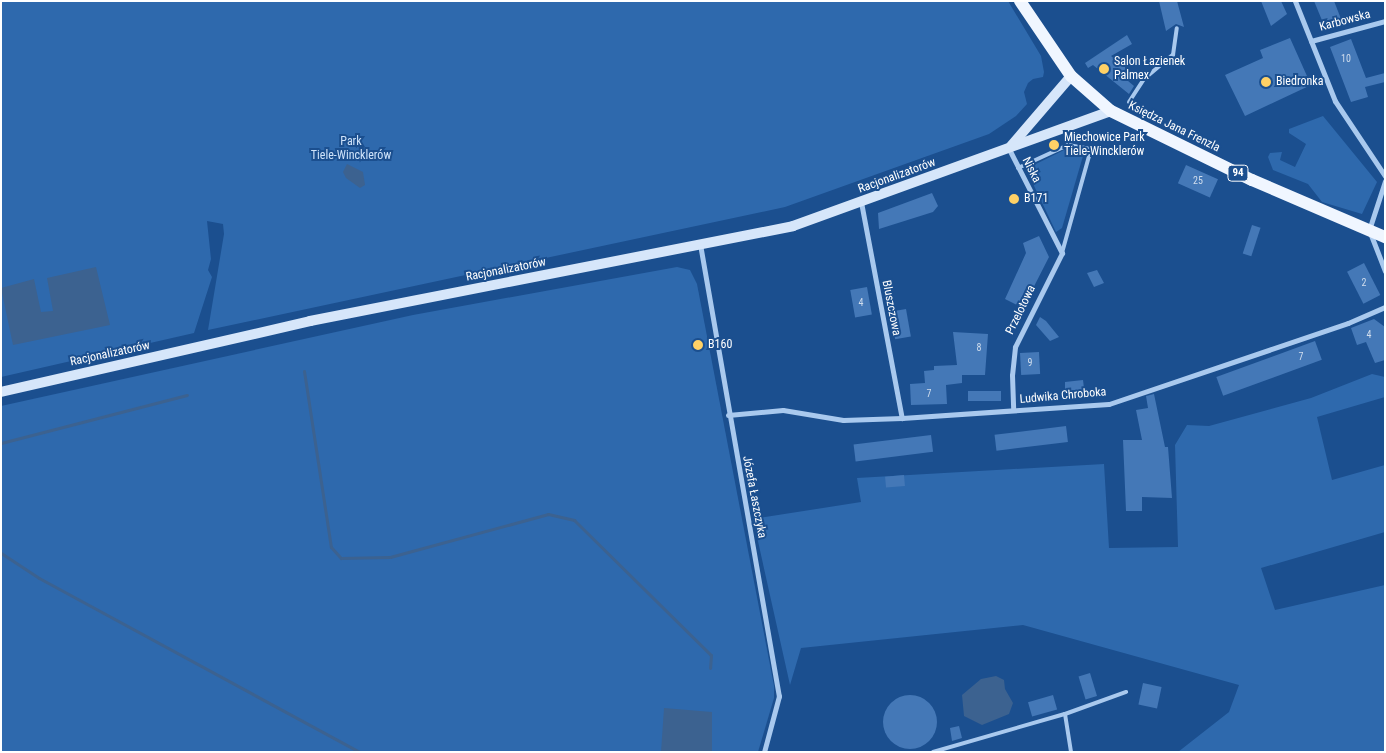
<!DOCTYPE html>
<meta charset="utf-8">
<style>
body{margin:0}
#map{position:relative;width:1386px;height:753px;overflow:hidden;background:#1b4f8f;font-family:"Roboto Condensed",sans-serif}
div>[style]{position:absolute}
.green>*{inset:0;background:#2e69ad}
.water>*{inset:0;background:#3c6290}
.stream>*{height:3px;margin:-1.5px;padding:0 1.5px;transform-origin:1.5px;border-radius:1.5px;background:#3c6290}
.building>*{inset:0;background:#4478b7;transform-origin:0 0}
.round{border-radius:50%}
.lane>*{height:4px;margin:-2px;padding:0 2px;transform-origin:2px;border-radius:2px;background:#a9c9ee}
.street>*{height:5px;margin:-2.5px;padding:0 2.5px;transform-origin:2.5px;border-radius:2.5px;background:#a9c9ee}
.secondary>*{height:10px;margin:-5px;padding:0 5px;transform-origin:5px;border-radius:5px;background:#d6e6fa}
.primary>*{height:12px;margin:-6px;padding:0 6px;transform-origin:6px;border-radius:6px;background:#f0f6ff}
.dots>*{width:14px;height:14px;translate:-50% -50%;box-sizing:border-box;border:2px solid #1b4f8f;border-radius:50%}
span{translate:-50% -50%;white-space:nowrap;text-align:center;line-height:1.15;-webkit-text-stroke:4px #1b4f8f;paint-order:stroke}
.number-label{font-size:10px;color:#d0dded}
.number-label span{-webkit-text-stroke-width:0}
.shield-label span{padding:1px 4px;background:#1b4f8f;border:1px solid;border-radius:4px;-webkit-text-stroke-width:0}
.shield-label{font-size:11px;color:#fff;font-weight:700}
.street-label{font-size:12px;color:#fff}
.poi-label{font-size:12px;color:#fff}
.left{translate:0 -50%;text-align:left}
.park-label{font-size:12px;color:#cfe3fa}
.frame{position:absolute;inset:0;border:2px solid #fff;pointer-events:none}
</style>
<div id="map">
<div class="green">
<i style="clip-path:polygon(1px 1px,1008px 1px,1041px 56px,1044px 72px,1043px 77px,1033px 79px,1028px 83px,1024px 92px,1027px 104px,1016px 116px,989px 134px,785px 207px,208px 330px,224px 234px,223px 224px,207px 221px,211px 259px,208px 270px,212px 277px,194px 333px,1px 377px)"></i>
<i style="clip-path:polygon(1323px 116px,1377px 182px,1362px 214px,1322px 202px,1308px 184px,1273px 170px,1268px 157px,1270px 153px,1282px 152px,1280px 160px,1295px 167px,1306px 144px,1289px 133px,1289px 129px)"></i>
<i style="clip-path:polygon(1070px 147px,1079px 149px,1083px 156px,1062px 228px,1056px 232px,1026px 169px)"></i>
<i style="clip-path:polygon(677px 267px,690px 270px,697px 284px,774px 686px,774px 698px,758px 752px,1px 752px,1px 406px,413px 315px)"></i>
<i style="clip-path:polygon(1372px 374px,1385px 377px,1385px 397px,1317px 417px,1332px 480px,1385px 465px,1385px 532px,1261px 568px,1275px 610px,1385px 585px,1385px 752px,1178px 752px,1229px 712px,1239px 685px,1023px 625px,801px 648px,790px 685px,753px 519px,861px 502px,857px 478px,1104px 464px,1109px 548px,1178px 547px,1175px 445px,1187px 425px,1209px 426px,1311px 398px)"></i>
</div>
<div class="water">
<i style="clip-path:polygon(347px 164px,363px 172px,365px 185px,360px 188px,346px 178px,343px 172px)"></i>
<i style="clip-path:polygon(96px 267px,110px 325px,13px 345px,1px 288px,34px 279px,41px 312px,53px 311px,47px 278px)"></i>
<i style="clip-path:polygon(996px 676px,1004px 680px,1005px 689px,1013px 703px,1009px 714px,982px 725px,964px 716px,962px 695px,981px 679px)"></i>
<i style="clip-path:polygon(664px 708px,712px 712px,712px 752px,661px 752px)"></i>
</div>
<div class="stream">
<i style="left:304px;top:371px;width:178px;rotate:81.3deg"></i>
<i style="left:331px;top:547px;width:15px;rotate:48deg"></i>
<i style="left:341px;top:558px;width:49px;rotate:-1.2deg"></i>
<i style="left:390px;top:557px;width:164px;rotate:-15.2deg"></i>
<i style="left:548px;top:514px;width:27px;rotate:13deg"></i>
<i style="left:574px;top:520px;width:192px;rotate:44.6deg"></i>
<i style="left:711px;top:655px;width:13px;rotate:94deg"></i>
<i style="left:1px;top:443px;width:192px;rotate:-14.5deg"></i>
<i style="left:1px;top:553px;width:45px;rotate:33.3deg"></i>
<i style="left:39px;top:578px;width:365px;rotate:28.5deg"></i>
</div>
<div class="building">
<i style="clip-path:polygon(1159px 1px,1177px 1px,1184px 27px,1176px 24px,1166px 31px)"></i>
<i style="clip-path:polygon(1261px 1px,1281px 1px,1287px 14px,1271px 26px)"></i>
<i style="clip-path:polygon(1314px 1px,1334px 1px,1343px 24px,1326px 30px)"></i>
<i style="clip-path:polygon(1127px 35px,1132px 44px,1111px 56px,1126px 68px,1121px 75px,1134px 86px,1129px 94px,1093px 65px,1088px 68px,1085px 63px)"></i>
<i style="clip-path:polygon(1290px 38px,1311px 85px,1245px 116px,1225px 75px,1263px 58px,1260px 50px)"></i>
<i style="clip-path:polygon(1351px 39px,1366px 78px,1385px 73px,1385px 82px,1365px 87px,1368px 97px,1351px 102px,1330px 47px)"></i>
<i style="left:1186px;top:165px;width:35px;height:20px;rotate:24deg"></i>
<i style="clip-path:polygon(932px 193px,938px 206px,933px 212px,879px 229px,878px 213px)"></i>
<i style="left:1252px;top:225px;width:9px;height:30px;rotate:18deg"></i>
<i style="clip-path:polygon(1039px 236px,1049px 257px,1023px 308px,1005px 299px,1026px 253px,1023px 243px)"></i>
<i style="left:1364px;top:263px;width:36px;height:19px;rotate:63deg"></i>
<i style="clip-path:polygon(1097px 270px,1104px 283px,1094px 287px,1087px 273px)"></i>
<i style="left:867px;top:287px;width:28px;height:17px;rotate:80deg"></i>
<i style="left:906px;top:309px;width:28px;height:16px;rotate:80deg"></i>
<i style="clip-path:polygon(1040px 317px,1046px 321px,1059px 337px,1050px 341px,1036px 325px)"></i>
<i style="clip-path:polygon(1374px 319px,1385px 327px,1385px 360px,1375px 363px,1366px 342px,1357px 345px,1351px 328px)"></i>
<i style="clip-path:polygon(953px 332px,988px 334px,985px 375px,962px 375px,962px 383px,946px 385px,947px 404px,911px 405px,910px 384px,925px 383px,924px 371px,934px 370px,934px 366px,957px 365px)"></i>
<i style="left:1315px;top:341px;width:20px;height:105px;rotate:70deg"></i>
<i style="left:1039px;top:352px;width:22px;height:19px;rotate:87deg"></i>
<i style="clip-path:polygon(1083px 380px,1085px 397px,1065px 398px,1065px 382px)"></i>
<i style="left:1001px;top:391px;width:10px;height:33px;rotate:90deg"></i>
<i style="clip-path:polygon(1154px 394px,1165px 447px,1168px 447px,1172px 498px,1142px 497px,1142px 511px,1126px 511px,1123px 440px,1142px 440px,1136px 410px,1148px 408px,1146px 396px)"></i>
<i style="left:1066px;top:426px;width:16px;height:72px;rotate:83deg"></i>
<i style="left:931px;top:435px;width:17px;height:78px;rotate:83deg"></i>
<i style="left:904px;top:475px;width:11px;height:19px;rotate:85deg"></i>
<i style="left:1090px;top:673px;width:24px;height:12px;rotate:73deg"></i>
<i style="left:1143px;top:683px;width:19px;height:22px;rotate:12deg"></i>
<i class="round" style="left:883px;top:695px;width:54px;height:54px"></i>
<i style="left:1053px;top:695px;width:15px;height:26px;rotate:74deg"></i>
<i style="clip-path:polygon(959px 726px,962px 738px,952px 741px,950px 728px)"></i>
</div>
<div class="lane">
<i style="left:1129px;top:102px;width:27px;rotate:-57deg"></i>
<i style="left:1144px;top:79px;width:38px;rotate:-40deg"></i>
<i style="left:1173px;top:55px;width:27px;rotate:-82deg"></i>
<i style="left:1018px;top:168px;width:55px;rotate:-24.7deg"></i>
<i style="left:1068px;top:145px;width:23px;rotate:10deg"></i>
<i style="left:1091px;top:149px;width:108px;rotate:105.6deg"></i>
<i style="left:1065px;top:714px;width:65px;rotate:-19.8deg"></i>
<i style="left:933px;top:752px;width:137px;rotate:-16.1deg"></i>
<i style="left:1065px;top:714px;width:38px;rotate:81deg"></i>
</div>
<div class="street">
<i style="left:1295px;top:1px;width:108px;rotate:68.2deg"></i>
<i style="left:1335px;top:101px;width:90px;rotate:56.3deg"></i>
<i style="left:1311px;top:41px;width:77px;rotate:-15.1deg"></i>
<i style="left:1009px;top:149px;width:117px;rotate:63deg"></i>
<i style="left:1062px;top:253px;width:105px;rotate:116.6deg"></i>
<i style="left:1015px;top:347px;width:28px;rotate:96deg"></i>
<i style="left:1012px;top:375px;width:35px;rotate:88deg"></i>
<i style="left:1385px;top:181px;width:52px;rotate:108.1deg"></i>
<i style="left:1369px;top:230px;width:44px;rotate:68.7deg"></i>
<i style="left:861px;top:202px;width:220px;rotate:79.3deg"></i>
<i style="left:700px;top:244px;width:459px;rotate:80.1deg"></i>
<i style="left:779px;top:696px;width:58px;rotate:105deg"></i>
<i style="left:728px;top:415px;width:55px;rotate:-5.2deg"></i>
<i style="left:783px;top:410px;width:61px;rotate:9.5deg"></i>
<i style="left:843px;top:420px;width:59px;rotate:-1.9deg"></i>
<i style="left:902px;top:418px;width:207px;rotate:-3.9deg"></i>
<i style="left:1109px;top:404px;width:252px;rotate:-18.7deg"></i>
<i style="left:1348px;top:323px;width:40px;rotate:-23.4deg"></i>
</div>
<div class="secondary">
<i style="left:1011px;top:146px;width:92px;rotate:-49.4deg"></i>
<i style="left:1px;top:392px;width:317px;rotate:-12.9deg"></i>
<i style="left:310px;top:321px;width:492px;rotate:-11.1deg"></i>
<i style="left:793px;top:226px;width:338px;rotate:-19.9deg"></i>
</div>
<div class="primary">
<i style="left:1020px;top:1px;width:91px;rotate:55.8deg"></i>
<i style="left:1071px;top:76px;width:53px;rotate:41.2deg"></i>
<i style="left:1111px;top:111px;width:157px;rotate:26.1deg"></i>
<i style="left:1252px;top:180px;width:145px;rotate:23.2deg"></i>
</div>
<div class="dots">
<i style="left:1104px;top:69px;background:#ffd166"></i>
<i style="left:1266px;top:82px;background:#ffd166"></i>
<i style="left:1054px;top:145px;background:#ffd166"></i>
<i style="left:1014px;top:199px;background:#ffd166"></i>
<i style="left:698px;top:345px;background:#ffd166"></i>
</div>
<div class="number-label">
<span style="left:1346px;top:59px">10</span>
<span style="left:1198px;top:181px">25</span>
<span style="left:1364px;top:283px">2</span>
<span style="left:861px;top:303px">4</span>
<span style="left:1369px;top:335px">4</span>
<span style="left:979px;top:348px">8</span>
<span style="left:1301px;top:357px">7</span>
<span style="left:1030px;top:363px">9</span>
<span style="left:929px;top:394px">7</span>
</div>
<div class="shield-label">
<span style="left:1238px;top:173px">94</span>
</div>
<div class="street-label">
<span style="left:1345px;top:21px;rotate:-15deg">Karbowska</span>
<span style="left:1174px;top:127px;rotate:26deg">Księdza Jana Frenzla</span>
<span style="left:1031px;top:170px;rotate:63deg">Niska</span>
<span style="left:897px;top:176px;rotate:-20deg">Racjonalizatorów</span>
<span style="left:506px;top:270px;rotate:-11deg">Racjonalizatorów</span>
<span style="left:891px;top:308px;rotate:79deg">Bluszczowa</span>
<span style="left:1021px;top:310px;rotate:-64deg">Przelotowa</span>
<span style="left:110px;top:354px;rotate:-12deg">Racjonalizatorów</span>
<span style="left:1063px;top:396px;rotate:-5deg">Ludwika Chroboka</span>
<span style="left:754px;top:497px;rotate:79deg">Józefa Łaszczyka</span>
</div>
<div class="poi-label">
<span class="left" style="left:1114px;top:69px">Salon Łazienek<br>Palmex</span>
<span class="left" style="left:1276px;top:82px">Biedronka</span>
<span class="left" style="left:1064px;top:145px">Miechowice Park<br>Tiele-Wincklerów</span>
<span class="left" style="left:1024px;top:199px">B171</span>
<span class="left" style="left:708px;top:345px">B160</span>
</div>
<div class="park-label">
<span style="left:351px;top:149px">Park<br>Tiele-Wincklerów</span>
</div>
<div class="frame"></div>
</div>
